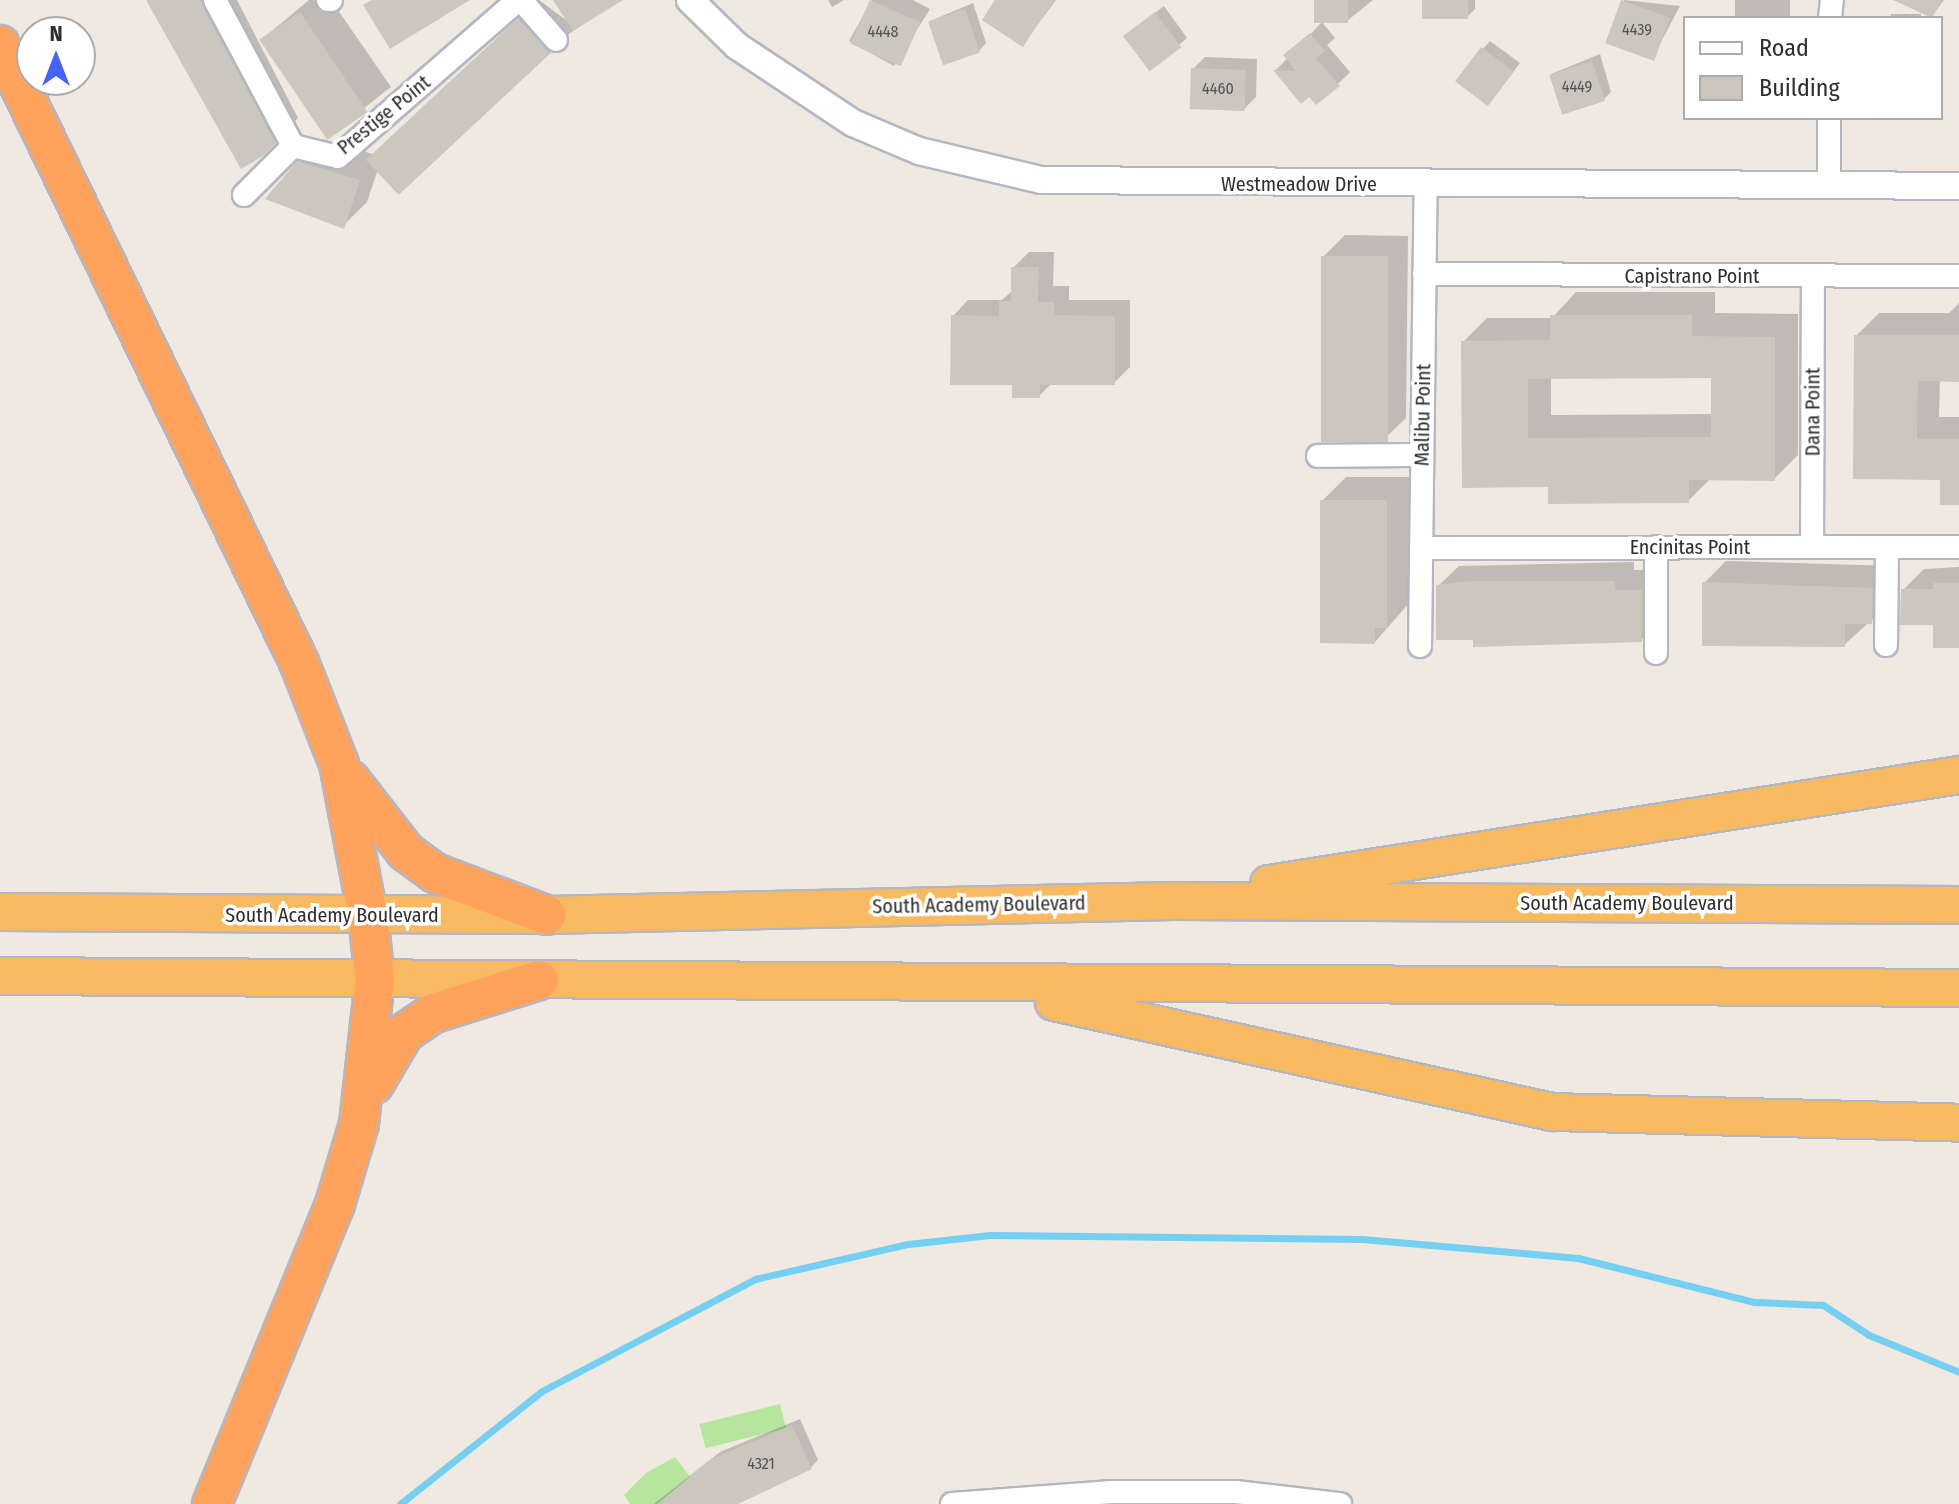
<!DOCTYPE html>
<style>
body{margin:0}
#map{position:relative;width:1959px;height:1504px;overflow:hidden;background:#efe9e1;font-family:"Fira Sans Condensed",sans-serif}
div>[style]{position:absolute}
.green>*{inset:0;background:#b6e59e;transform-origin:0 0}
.shadow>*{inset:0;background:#0003;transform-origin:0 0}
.stream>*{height:7px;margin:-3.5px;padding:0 3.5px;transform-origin:3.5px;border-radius:3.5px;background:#75cff0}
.building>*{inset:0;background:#cbc7bf;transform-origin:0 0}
.roads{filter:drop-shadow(2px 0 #b4b7c1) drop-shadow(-2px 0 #b4b7c1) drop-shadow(0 2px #b4b7c1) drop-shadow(0 -2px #b4b7c1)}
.minor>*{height:22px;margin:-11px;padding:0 11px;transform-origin:11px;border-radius:11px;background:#fff}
.tertiary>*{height:26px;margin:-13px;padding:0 13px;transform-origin:13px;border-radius:13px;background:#fff}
.trunk>*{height:36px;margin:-18px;padding:0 18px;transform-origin:18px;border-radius:18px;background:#f8ba60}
.motorway>*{height:38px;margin:-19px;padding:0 19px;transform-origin:19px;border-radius:19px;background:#ffa35c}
span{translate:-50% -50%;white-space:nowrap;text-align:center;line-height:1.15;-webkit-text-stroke:7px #fff;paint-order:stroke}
.number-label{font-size:16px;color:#555452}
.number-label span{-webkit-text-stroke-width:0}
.street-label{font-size:20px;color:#2e2e2e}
.legend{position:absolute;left:1683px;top:16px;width:260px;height:104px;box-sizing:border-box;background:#fff;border:2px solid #ababab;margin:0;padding:10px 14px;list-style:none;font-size:24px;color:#2e2e2e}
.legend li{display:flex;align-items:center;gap:16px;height:40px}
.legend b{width:40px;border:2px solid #ababab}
.north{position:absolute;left:16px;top:16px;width:80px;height:80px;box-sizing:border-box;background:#fff;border:2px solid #ababab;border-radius:50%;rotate:0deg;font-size:22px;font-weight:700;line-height:32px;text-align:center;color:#2e2e2e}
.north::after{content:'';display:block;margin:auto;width:28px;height:36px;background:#4264fb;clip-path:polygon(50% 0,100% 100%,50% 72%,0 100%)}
</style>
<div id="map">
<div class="green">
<i style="left:780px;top:1404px;width:25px;height:83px;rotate:76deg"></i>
<i style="clip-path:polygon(675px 1457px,691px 1478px,657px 1504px,630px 1504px,624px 1495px,646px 1473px)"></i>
</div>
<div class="shadow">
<i style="clip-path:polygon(149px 0,237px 0,298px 118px,274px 142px)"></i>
<i style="clip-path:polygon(309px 0,331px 0,391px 87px,327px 137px,261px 40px)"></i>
<i style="clip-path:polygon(539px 0,566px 20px,555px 0,617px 0,378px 169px,367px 202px,343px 226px,299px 163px,323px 139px,376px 155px)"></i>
<i style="clip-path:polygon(828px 0,844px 0,832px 7px)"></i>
<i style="clip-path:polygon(872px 0,913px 0,930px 9px,894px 66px,849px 41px)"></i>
<i style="clip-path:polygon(998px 0,1056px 0,1023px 44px)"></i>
<i style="clip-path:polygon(1316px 0,1373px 0,1347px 21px)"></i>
<i style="clip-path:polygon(1424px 0,1475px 0,1475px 9px,1467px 17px)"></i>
<i style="clip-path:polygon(1624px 0,1680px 6px,1652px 59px,1608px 42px)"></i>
<i style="left:1735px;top:0;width:55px;height:18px"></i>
<i style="clip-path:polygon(1897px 0,1944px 0,1931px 17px)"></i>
<i style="clip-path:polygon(973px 3px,986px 43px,979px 51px,930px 21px)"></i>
<i style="clip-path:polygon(1164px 6px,1187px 38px,1179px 45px,1134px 29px)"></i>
<i style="left:1891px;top:14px;width:30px;height:6px"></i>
<i style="clip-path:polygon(1322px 22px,1335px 38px,1327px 45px,1350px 72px,1338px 84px,1275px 71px)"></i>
<i style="clip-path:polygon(1490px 41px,1520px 63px,1489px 104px,1483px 49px)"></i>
<i style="clip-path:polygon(1600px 54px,1611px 92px,1604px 99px,1551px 74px)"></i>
<i style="clip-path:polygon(1205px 57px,1257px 59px,1256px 97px,1244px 109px,1193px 69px)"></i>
<i style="clip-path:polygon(1345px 235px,1408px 236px,1406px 418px,1384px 439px,1323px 257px)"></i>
<i style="clip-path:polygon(1029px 252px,1054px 252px,1053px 286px,1069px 286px,1069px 300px,1130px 300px,1130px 367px,1114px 383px,1052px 383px,1039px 396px,1014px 383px,953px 316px,968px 300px,1002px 300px,1013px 290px,1013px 268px)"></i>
<i style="clip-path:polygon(evenodd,1576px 292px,1715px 292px,1715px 313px,1798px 314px,1798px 455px,1774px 479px,1710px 479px,1688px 501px,1550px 485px,1463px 342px,1487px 318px,1552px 318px,1576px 292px,1551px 376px,1713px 376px,1713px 414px,1551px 415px,1551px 376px)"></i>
<i style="clip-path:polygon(1959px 303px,1959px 380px,1940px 379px,1939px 417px,1959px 417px,1959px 503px,1942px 478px,1855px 477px,1856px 336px,1879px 313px,1949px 313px)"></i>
<i style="clip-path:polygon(1346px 477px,1410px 477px,1410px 602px,1375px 642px,1322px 501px)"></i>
<i style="clip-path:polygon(1726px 561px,1894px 566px,1894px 600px,1844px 645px,1704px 583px)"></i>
<i style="clip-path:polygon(1634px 562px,1634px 570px,1662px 570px,1662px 620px,1641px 640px,1475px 638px,1438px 586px,1459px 566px)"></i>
<i style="clip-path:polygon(1959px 567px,1959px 646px,1903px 590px,1924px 569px)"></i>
<i style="clip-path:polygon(800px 1419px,818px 1460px,811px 1467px,732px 1504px,654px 1504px,720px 1452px)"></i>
</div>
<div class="stream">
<i style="left:400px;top:1504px;width:181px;rotate:-38.5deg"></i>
<i style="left:542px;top:1391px;width:241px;rotate:-27.7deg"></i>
<i style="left:755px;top:1279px;width:157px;rotate:-12.9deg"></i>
<i style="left:908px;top:1244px;width:82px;rotate:-6.3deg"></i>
<i style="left:990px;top:1235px;width:372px;rotate:0.6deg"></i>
<i style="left:1362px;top:1239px;width:217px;rotate:5deg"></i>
<i style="left:1578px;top:1258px;width:181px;rotate:14deg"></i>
<i style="left:1754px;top:1302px;width:69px;rotate:2.5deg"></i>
<i style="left:1823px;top:1305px;width:55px;rotate:33.1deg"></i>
<i style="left:1869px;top:1335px;width:97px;rotate:22.3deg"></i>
</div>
<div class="building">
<i style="clip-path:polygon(146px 0,200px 0,276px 143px,263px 156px,241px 169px)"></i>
<i style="clip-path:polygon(372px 0,470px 0,390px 49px,363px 5px)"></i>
<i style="clip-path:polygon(553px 0,623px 0,573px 31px)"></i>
<i style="left:870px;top:0;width:55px;height:48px;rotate:24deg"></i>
<i style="clip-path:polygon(995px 0,1054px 0,1023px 47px,982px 20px)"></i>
<i style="left:1314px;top:0;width:34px;height:23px"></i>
<i style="left:1422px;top:0;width:46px;height:19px"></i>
<i style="left:1621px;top:0;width:52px;height:46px;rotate:20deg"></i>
<i style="clip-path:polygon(1893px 0,1941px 0,1932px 18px)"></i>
<i style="left:965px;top:9px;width:46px;height:39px;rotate:71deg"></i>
<i style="left:300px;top:12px;width:121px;height:49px;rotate:56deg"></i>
<i style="left:1155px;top:12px;width:44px;height:40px;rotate:53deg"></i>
<i style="left:518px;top:18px;width:48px;height:208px;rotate:47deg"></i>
<i style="clip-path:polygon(1310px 33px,1325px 51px,1316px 58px,1340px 86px,1316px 105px,1309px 97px,1301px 104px,1273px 70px,1296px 71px,1283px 55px)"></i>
<i style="left:1481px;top:47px;width:41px;height:43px;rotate:37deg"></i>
<i style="left:1592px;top:61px;width:42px;height:45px;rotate:72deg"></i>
<i style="left:1191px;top:68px;width:55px;height:41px;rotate:2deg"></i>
<i style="clip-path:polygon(297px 161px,360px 180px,344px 229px,265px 199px)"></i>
<i style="left:1321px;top:256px;width:67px;height:186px"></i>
<i style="clip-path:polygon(1011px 267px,1039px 267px,1038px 302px,1054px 302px,1054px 315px,1115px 316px,1115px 385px,1040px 385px,1040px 398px,1012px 398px,1012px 385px,950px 385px,951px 315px,999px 316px,999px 301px,1011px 301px)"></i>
<i style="clip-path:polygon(evenodd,1550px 315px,1692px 315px,1692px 336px,1775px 337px,1775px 481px,1689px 480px,1689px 503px,1548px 504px,1548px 487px,1462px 488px,1461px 341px,1550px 340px,1550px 315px,1711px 378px,1711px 437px,1528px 438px,1528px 379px,1711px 378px)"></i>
<i style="clip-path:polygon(1854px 335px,1959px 335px,1959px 382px,1918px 381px,1917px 439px,1959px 439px,1959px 505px,1940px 505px,1940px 480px,1853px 479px)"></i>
<i style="clip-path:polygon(1320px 500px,1387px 500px,1387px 628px,1375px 628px,1375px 644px,1320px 643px)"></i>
<i style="clip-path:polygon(1473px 581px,1615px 581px,1615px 590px,1642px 590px,1642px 642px,1473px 647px,1473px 640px,1436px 640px,1436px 585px)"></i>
<i style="clip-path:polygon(1702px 582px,1873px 588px,1872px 624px,1845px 624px,1845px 647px,1702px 646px)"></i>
<i style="clip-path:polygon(1933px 583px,1959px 583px,1959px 648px,1933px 648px,1933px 625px,1900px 625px,1901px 589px,1933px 589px)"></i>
<i style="clip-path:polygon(792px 1425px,812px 1469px,738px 1504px,657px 1504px,711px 1459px)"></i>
</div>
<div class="roads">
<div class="minor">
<i style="left:215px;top:0;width:166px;rotate:61.9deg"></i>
<i style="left:293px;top:146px;width:46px;rotate:13.7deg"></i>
<i style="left:338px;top:157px;width:239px;rotate:-41.1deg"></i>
<i style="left:328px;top:0;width:3px"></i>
<i style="left:521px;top:0;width:53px;rotate:48.8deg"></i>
<i style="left:1830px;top:18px;width:18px;rotate:-84deg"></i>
<i style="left:1829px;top:118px;width:68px;rotate:90deg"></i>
<i style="left:244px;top:195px;width:69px;rotate:-45deg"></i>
<i style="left:1424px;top:274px;width:535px;rotate:0.21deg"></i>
<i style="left:1318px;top:456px;width:104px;rotate:-0.6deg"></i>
<i style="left:1656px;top:547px;width:106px;rotate:90deg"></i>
<i style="left:1812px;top:547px;width:270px;rotate:-89.8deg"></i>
<i style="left:1421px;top:548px;width:538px;rotate:-0.11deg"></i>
<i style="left:1886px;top:645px;width:98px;rotate:-89.4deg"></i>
<i style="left:1420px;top:646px;width:462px;rotate:-89.3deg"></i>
<i style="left:952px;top:1504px;width:160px;rotate:-4.3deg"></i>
<i style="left:1112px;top:1492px;width:124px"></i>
<i style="left:1236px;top:1492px;width:105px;rotate:6.6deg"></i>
</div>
<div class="tertiary">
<i style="left:690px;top:0;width:66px;rotate:44.4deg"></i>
<i style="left:737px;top:46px;width:139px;rotate:33.6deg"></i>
<i style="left:853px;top:123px;width:72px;rotate:23deg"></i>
<i style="left:919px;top:151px;width:125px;rotate:13.4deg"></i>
<i style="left:1041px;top:180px;width:918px;rotate:0.37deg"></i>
</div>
<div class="trunk">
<i style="left:1269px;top:884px;width:699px;rotate:-8.98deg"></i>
<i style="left:0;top:912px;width:546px;rotate:0.31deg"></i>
<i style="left:546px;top:915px;width:628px;rotate:-1.28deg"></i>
<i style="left:1174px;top:901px;width:785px;rotate:0.29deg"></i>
<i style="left:0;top:976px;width:1959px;rotate:0.35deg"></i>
<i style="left:1054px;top:1002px;width:510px;rotate:12.46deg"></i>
<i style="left:1552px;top:1112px;width:407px;rotate:1.5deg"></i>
</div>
<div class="motorway">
<i style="left:0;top:45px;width:686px;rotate:64.15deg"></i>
<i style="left:299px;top:662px;width:110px;rotate:68.6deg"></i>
<i style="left:339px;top:764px;width:155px;rotate:79.2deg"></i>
<i style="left:368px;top:916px;width:63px;rotate:83.7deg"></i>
<i style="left:375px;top:979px;width:146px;rotate:96.3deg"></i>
<i style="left:359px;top:1124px;width:84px;rotate:106.7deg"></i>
<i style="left:335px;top:1204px;width:324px;rotate:112.3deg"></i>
<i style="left:350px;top:780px;width:91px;rotate:52.1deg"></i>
<i style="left:406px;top:852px;width:36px;rotate:36deg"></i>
<i style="left:435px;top:873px;width:119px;rotate:20.7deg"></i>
<i style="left:374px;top:1084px;width:59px;rotate:-59.5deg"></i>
<i style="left:404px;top:1033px;width:36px;rotate:-34deg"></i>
<i style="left:434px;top:1013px;width:110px;rotate:-17.4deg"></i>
</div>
</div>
<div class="number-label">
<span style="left:1637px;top:30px">4439</span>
<span style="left:883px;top:32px">4448</span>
<span style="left:1577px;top:87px">4449</span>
<span style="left:1218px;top:89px">4460</span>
<span style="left:761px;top:1464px">4321</span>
</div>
<div class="street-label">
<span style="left:384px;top:115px;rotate:-39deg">Prestige Point</span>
<span style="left:1299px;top:184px">Westmeadow Drive</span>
<span style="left:1692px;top:276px">Capistrano Point</span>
<span style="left:1813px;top:412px;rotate:-90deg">Dana Point</span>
<span style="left:1423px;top:415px;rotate:-89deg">Malibu Point</span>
<span style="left:1690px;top:547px">Encinitas Point</span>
<span style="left:1627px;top:903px">South Academy Boulevard</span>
<span style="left:979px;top:905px;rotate:-1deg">South Academy Boulevard</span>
<span style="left:332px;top:915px">South Academy Boulevard</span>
</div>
<ul class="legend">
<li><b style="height:10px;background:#fff"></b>Road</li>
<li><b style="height:22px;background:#cbc7bf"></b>Building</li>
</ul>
<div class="north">N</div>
</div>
